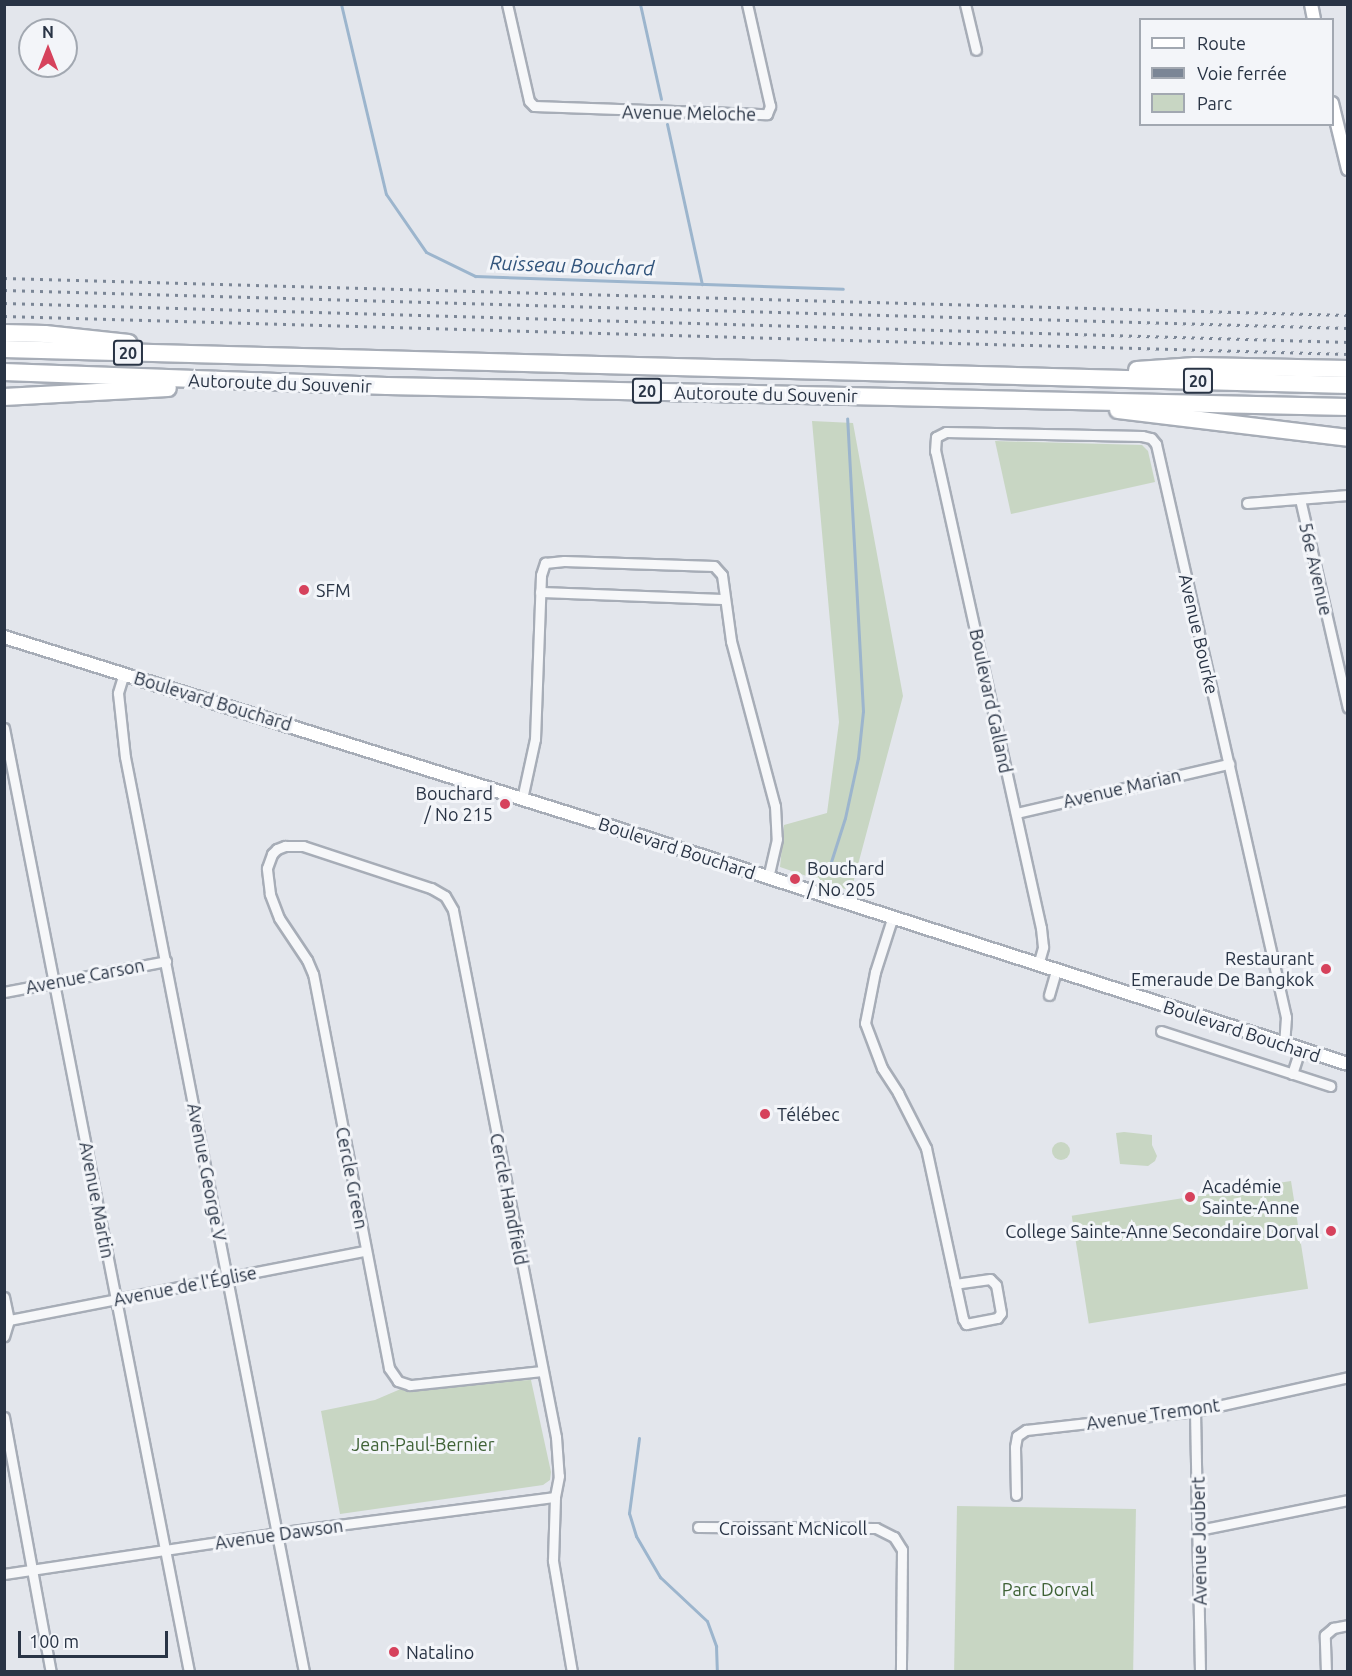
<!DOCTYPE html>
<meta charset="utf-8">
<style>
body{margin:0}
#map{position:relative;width:1352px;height:1676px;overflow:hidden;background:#e3e6ec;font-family:Ubuntu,sans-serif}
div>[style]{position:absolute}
.green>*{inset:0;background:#c8d6c3;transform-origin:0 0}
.round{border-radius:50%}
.stream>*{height:3px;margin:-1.5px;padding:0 1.5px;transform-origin:1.5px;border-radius:1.5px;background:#9cb5cd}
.roads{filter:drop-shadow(2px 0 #a7adb7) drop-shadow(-2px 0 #a7adb7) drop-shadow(0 2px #a7adb7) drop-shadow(0 -2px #a7adb7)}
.street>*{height:9px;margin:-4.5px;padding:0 4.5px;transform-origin:4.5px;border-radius:4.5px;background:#f6f7f9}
.secondary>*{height:12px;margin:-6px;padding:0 6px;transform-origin:6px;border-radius:6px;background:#fff}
.highway>*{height:16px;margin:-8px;padding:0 8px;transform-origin:8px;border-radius:8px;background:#fff}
.rail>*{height:3px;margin-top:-1.5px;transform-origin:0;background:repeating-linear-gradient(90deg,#7b8696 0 3px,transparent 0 9px)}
.dots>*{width:16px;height:16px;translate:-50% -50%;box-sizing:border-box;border:3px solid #f3f5f9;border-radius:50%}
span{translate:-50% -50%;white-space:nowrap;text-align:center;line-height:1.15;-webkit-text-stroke:6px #f3f5f9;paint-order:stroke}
.shield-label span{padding:2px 4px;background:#f3f5f9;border:2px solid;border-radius:4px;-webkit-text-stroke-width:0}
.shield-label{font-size:16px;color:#293445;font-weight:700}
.street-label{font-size:18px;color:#293445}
.poi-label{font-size:18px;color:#293445}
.left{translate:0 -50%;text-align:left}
.right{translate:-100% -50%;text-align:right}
.park-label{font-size:18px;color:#3f6236}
.water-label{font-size:20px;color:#31547c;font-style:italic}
.frame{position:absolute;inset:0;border:6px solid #293445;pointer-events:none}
.legend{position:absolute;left:1139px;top:18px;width:195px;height:108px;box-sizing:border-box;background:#f3f5f9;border:2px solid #a2a8b1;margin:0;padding:8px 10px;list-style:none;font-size:18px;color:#293445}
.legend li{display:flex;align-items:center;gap:12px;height:30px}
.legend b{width:30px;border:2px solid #a2a8b1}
.north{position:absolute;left:18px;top:18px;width:60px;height:60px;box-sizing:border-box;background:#f3f5f9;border:2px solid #a2a8b1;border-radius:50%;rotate:0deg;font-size:16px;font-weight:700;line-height:24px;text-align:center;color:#293445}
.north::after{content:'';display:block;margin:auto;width:21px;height:27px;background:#d6425c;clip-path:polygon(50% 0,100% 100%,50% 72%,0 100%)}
.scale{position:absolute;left:18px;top:1631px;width:150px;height:27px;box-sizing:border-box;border:3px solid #293445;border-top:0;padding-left:8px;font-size:18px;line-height:21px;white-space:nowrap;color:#293445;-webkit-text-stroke:4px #f3f5f9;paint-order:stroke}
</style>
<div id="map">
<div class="green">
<i style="clip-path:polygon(812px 421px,853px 423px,903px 696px,851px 891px,780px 867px,784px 825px,827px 813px,839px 722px)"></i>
<i style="clip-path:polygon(995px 441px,1142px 445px,1148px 451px,1155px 482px,1011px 514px)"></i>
<i style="clip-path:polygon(1124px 1132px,1152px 1135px,1152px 1145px,1157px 1156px,1155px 1161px,1148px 1166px,1120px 1164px,1116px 1133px)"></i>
<i class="round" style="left:1052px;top:1142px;width:18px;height:18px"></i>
<i style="left:1291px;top:1181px;width:109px;height:222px;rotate:81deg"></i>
<i style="clip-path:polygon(531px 1380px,551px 1472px,550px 1480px,543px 1485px,340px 1514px,321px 1411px,375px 1400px,410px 1385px)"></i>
<i style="left:957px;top:1506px;width:179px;height:165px;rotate:1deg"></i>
</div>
<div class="stream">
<i style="left:341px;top:4px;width:195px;rotate:76.7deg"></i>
<i style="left:386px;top:194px;width:70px;rotate:55.4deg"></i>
<i style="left:426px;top:252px;width:55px;rotate:26.1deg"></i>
<i style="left:475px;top:276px;width:368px;rotate:2deg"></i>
<i style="left:640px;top:4px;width:97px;rotate:77.5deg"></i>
<i style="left:667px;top:124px;width:164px;rotate:77.7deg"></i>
<i style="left:829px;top:868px;width:52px;rotate:-72.3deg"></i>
<i style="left:845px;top:818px;width:61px;rotate:-77.8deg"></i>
<i style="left:858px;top:758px;width:47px;rotate:-83.9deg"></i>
<i style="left:863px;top:711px;width:293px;rotate:-93.1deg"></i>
<i style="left:639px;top:1438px;width:76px;rotate:97.6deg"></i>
<i style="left:629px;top:1513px;width:24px;rotate:73deg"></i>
<i style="left:636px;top:1536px;width:48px;rotate:59.7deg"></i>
<i style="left:660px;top:1577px;width:64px;rotate:43.1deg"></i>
<i style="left:707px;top:1621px;width:27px;rotate:70deg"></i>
<i style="left:716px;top:1646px;width:24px;rotate:88deg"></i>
</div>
<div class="roads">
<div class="street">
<i style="left:507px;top:4px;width:99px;rotate:77.2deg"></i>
<i style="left:529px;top:101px;width:7px;rotate:45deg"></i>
<i style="left:534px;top:106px;width:233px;rotate:2deg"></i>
<i style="left:767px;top:114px;width:9px;rotate:-69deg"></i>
<i style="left:770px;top:106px;width:105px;rotate:-102.7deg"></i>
<i style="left:965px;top:4px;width:47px;rotate:76.6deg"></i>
<i style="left:1300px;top:499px;width:214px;rotate:77.1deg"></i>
<i style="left:1247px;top:503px;width:101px;rotate:-4.5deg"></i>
<i style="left:540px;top:592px;width:184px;rotate:2.2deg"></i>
<i style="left:124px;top:673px;width:21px;rotate:107deg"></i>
<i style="left:118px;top:693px;width:64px;rotate:83.8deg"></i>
<i style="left:125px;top:757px;width:932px;rotate:78.93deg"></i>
<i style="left:4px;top:728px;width:962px;rotate:78.91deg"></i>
<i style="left:522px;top:799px;width:61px;rotate:-77.8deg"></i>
<i style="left:535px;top:739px;width:164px;rotate:-87.9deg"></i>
<i style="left:541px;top:575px;width:13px;rotate:-72deg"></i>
<i style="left:545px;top:563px;width:19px;rotate:-6deg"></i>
<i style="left:564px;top:561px;width:150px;rotate:1.9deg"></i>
<i style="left:714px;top:566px;width:12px;rotate:48deg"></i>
<i style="left:722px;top:575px;width:67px;rotate:82.2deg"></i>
<i style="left:731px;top:641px;width:171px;rotate:75.1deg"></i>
<i style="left:775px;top:806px;width:33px;rotate:87deg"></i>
<i style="left:777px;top:839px;width:39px;rotate:103deg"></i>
<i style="left:1016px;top:813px;width:219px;rotate:-13deg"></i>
<i style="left:892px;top:919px;width:56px;rotate:107.8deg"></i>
<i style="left:875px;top:972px;width:52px;rotate:101.1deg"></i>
<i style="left:865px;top:1023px;width:48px;rotate:69.3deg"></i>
<i style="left:882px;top:1068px;width:30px;rotate:57deg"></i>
<i style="left:898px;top:1093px;width:62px;rotate:63deg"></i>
<i style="left:926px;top:1148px;width:175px;rotate:77.8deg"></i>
<i style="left:963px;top:1319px;width:6px;rotate:59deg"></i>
<i style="left:966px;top:1324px;width:32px;rotate:-11deg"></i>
<i style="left:997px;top:1318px;width:6px;rotate:-51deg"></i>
<i style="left:1001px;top:1313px;width:28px;rotate:-100deg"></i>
<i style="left:996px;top:1285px;width:8px;rotate:-135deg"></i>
<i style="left:990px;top:1279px;width:35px;rotate:172deg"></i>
<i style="left:1038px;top:965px;width:19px;rotate:-74deg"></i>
<i style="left:1043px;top:947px;width:19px;rotate:-96deg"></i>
<i style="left:1041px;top:928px;width:489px;rotate:-102.5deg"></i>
<i style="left:935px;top:451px;width:14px;rotate:-86deg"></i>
<i style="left:936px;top:437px;width:11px;rotate:-27deg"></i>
<i style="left:946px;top:432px;width:196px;rotate:1.2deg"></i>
<i style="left:1142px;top:436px;width:9px;rotate:13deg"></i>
<i style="left:1151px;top:438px;width:8px;rotate:50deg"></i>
<i style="left:1156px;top:444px;width:588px;rotate:77.22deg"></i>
<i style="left:1286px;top:1017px;width:27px;rotate:94deg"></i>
<i style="left:4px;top:992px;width:165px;rotate:-10.8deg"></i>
<i style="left:1049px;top:995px;width:25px;rotate:-74deg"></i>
<i style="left:1161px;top:1031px;width:178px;rotate:18deg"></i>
<i style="left:1292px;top:1074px;width:26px;rotate:-72deg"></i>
<i style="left:4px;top:1297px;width:24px;rotate:78deg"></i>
<i style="left:9px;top:1320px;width:17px;rotate:107deg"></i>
<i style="left:4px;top:1321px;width:368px;rotate:-11deg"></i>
<i style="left:542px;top:1371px;width:133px;rotate:173.9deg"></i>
<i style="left:410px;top:1385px;width:13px;rotate:-162deg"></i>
<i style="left:398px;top:1381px;width:16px;rotate:-125deg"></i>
<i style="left:389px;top:1368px;width:401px;rotate:-100.9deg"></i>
<i style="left:313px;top:974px;width:15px;rotate:-113deg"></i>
<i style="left:307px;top:960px;width:50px;rotate:-123.7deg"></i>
<i style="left:279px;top:918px;width:26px;rotate:-111deg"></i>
<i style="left:270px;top:894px;width:26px;rotate:-97deg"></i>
<i style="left:267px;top:868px;width:15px;rotate:-70deg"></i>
<i style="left:272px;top:854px;width:7px;rotate:-45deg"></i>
<i style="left:277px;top:849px;width:9px;rotate:-21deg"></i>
<i style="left:285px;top:846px;width:18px"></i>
<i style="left:303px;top:846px;width:135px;rotate:18.2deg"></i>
<i style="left:431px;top:888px;width:16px;rotate:30deg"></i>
<i style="left:445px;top:896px;width:16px;rotate:60deg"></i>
<i style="left:453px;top:910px;width:537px;rotate:78.94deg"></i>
<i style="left:556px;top:1437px;width:39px;rotate:86deg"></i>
<i style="left:559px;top:1476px;width:21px;rotate:101deg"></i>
<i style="left:555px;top:1497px;width:64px;rotate:91.8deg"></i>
<i style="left:553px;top:1561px;width:113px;rotate:80.3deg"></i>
<i style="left:1195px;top:1411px;width:261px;rotate:88.9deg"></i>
<i style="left:4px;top:1417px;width:259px;rotate:79.6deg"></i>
<i style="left:1016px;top:1495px;width:48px;rotate:-91.2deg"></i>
<i style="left:1015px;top:1447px;width:11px;rotate:-80deg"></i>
<i style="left:1017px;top:1436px;width:11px;rotate:-34deg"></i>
<i style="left:1026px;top:1430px;width:170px;rotate:-6.4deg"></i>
<i style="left:1195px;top:1411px;width:157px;rotate:-12.5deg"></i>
<i style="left:698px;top:1527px;width:178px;rotate:0.3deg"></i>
<i style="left:876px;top:1528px;width:20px;rotate:27deg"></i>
<i style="left:894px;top:1537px;width:15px;rotate:58deg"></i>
<i style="left:902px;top:1550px;width:122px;rotate:90.5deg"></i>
<i style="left:1199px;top:1530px;width:152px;rotate:-11.4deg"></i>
<i style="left:4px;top:1574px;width:276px;rotate:-8.5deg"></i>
<i style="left:277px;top:1533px;width:280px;rotate:-7.4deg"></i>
<i style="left:1326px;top:1672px;width:37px;rotate:-92deg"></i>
<i style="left:1325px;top:1635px;width:11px;rotate:-41deg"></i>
<i style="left:1333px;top:1628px;width:15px;rotate:-11deg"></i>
</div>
<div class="secondary">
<i style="left:1311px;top:4px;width:16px;rotate:79deg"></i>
<i style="left:1332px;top:103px;width:68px;rotate:76.4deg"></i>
<i style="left:4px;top:637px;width:634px;rotate:17.35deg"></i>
<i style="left:609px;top:826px;width:776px;rotate:17.85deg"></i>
</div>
<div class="highway">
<i style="left:4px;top:333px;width:41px;rotate:1.4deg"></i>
<i style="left:45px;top:334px;width:84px;rotate:6.1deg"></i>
<i style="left:4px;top:349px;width:1344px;rotate:1.53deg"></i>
<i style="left:1137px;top:370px;width:58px;rotate:-3.9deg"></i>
<i style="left:1195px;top:366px;width:153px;rotate:1.1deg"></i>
<i style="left:4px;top:372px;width:383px;rotate:2.1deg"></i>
<i style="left:387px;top:386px;width:961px;rotate:1.25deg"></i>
<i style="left:4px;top:397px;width:164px;rotate:-3.1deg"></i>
<i style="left:1118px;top:410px;width:232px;rotate:6.9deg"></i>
</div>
</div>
<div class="rail">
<i style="left:4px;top:278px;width:1345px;rotate:1.58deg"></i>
<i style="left:4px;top:290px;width:1345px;rotate:1.62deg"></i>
<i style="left:4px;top:303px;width:1345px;rotate:1.66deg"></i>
<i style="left:4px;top:316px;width:1345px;rotate:1.62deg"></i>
</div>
<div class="dots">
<i style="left:304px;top:590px;background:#d6425c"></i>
<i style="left:505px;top:804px;background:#d6425c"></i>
<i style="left:795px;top:879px;background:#d6425c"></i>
<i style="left:1326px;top:969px;background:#d6425c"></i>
<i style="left:765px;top:1114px;background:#d6425c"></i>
<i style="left:1190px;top:1197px;background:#d6425c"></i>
<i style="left:1331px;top:1231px;background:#d6425c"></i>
<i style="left:394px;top:1652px;background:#d6425c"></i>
</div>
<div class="shield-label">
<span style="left:128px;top:353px">20</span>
<span style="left:1198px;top:381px">20</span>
<span style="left:647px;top:391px">20</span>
</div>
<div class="street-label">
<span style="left:689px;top:113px;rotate:1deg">Avenue Meloche</span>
<span style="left:280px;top:383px;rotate:2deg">Autoroute du Souvenir</span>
<span style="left:766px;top:394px;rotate:1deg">Autoroute du Souvenir</span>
<span style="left:1316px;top:569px;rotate:77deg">56e Avenue</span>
<span style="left:1199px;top:634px;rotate:77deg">Avenue Bourke</span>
<span style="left:213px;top:701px;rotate:17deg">Boulevard Bouchard</span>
<span style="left:991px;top:701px;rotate:78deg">Boulevard Galland</span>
<span style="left:1122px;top:788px;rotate:-13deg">Avenue Marian</span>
<span style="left:677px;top:848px;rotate:18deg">Boulevard Bouchard</span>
<span style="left:85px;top:976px;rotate:-11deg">Avenue Carson</span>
<span style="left:1242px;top:1031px;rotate:18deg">Boulevard Bouchard</span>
<span style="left:207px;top:1172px;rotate:79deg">Avenue George V</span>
<span style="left:352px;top:1178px;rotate:79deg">Cercle Green</span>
<span style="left:509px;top:1199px;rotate:79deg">Cercle Handfield</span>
<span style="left:97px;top:1200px;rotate:79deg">Avenue Martin</span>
<span style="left:185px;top:1286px;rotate:-11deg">Avenue de l'Église</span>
<span style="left:1153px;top:1414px;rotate:-8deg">Avenue Tremont</span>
<span style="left:793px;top:1528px">Croissant McNicoll</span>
<span style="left:279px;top:1534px;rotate:-8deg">Avenue Dawson</span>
<span style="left:1199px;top:1541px;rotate:-91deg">Avenue Joubert</span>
</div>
<div class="poi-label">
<span class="left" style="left:316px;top:590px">SFM</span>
<span class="right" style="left:493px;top:804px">Bouchard<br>/ No 215</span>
<span class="left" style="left:807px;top:879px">Bouchard<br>/ No 205</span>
<span class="right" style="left:1314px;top:969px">Restaurant<br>Emeraude De Bangkok</span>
<span class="left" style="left:777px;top:1114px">Télébec</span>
<span class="left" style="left:1202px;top:1197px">Académie<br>Sainte-Anne</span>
<span class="right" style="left:1319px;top:1231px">College Sainte-Anne Secondaire Dorval</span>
<span class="left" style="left:406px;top:1652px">Natalino</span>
</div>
<div class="park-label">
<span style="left:423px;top:1444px">Jean-Paul-Bernier</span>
<span style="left:1048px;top:1589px">Parc Dorval</span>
</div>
<div class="water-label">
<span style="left:572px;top:265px;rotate:2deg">Ruisseau Bouchard</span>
</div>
<div class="frame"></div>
<ul class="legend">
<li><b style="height:8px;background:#fff"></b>Route</li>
<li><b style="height:8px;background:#7b8696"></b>Voie ferrée</li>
<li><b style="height:16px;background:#c8d6c3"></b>Parc</li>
</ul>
<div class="north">N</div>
<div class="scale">100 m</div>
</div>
